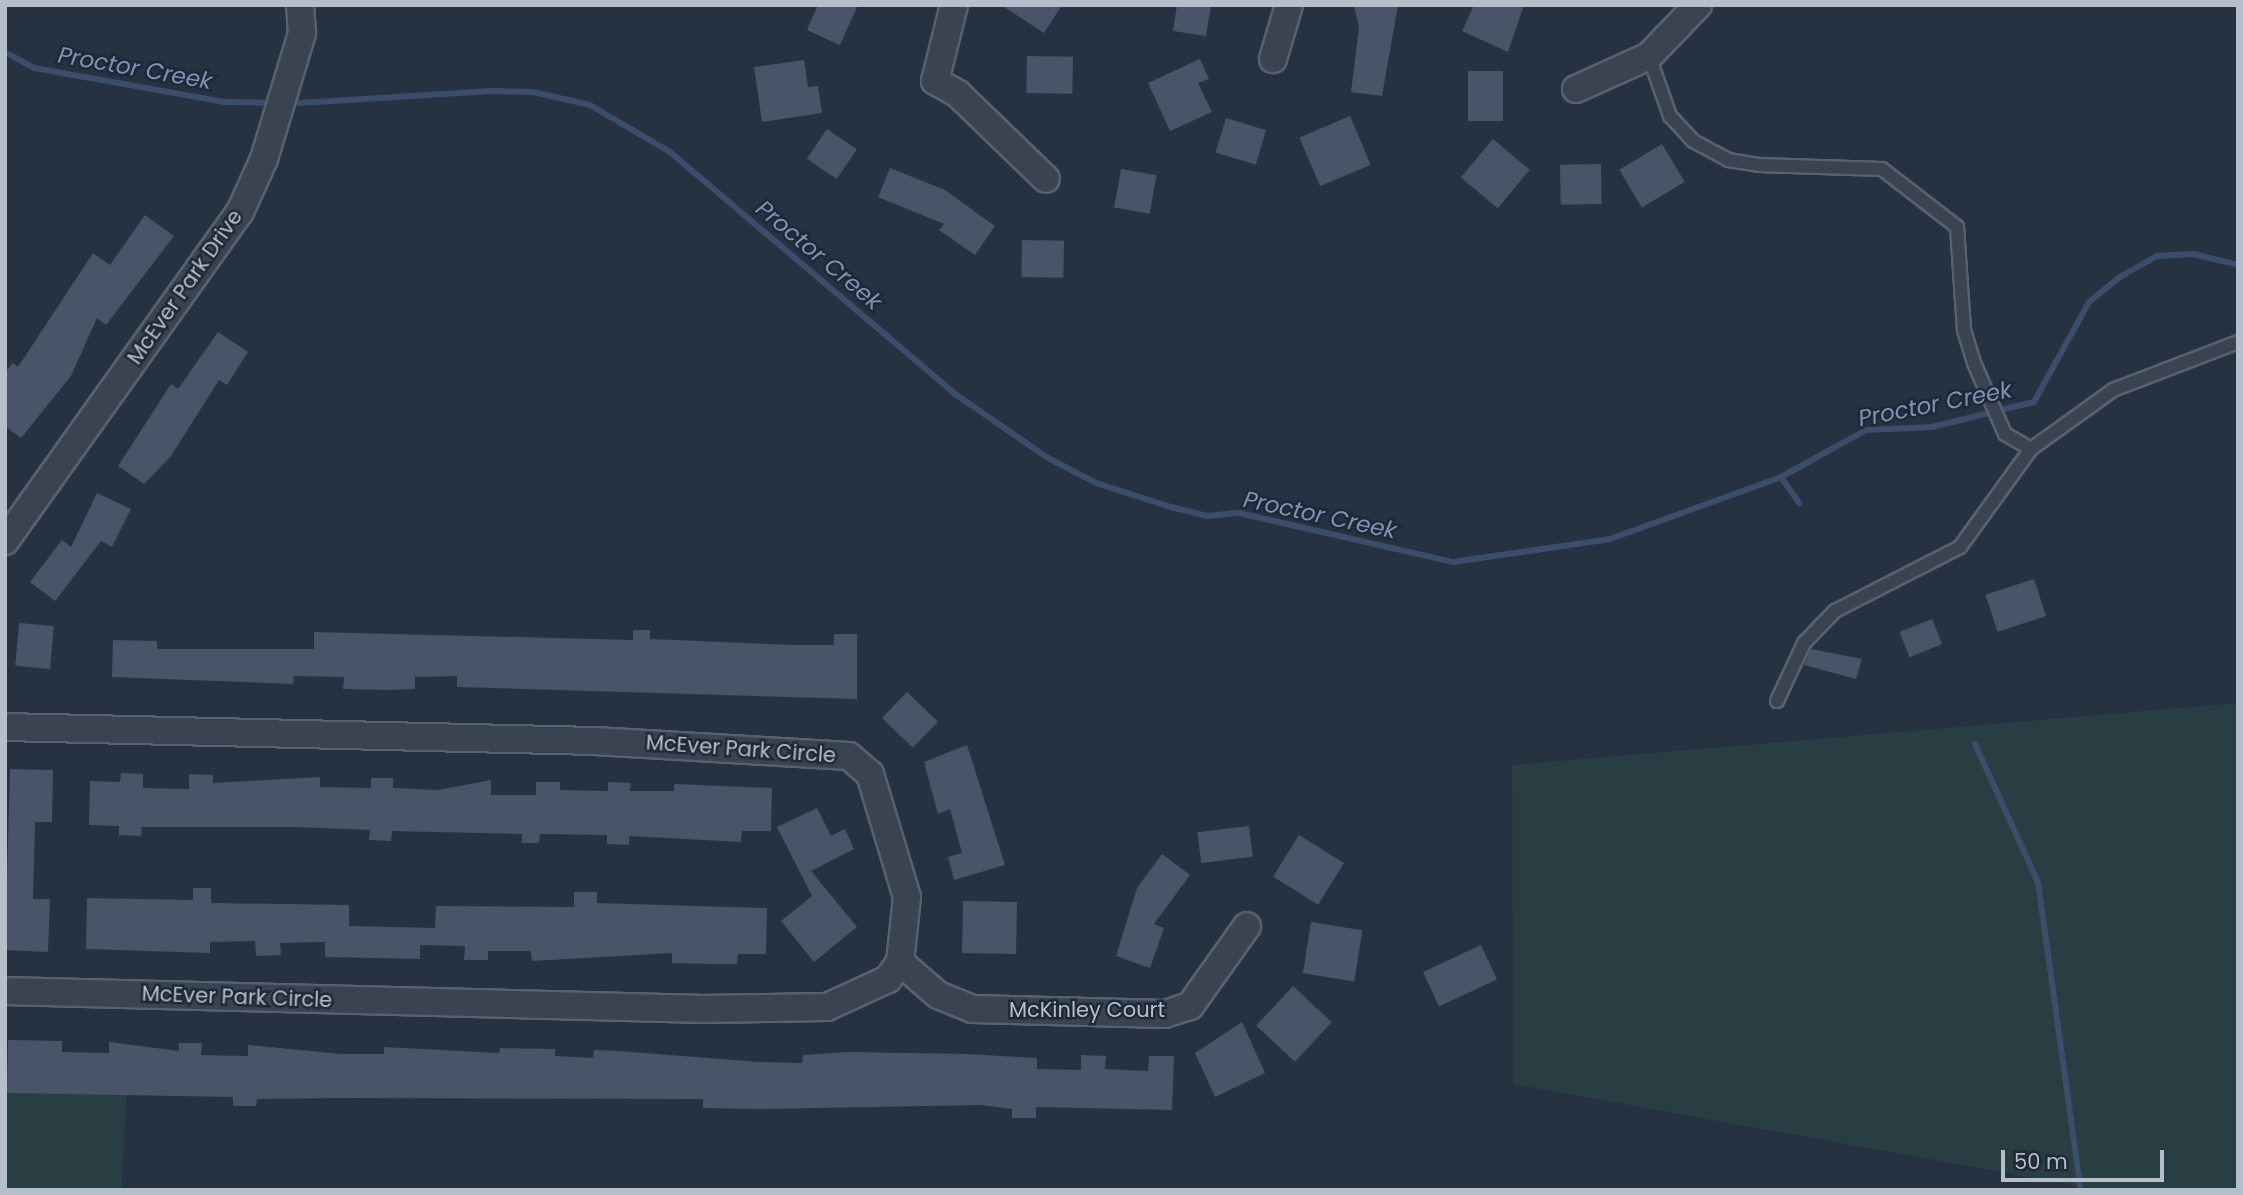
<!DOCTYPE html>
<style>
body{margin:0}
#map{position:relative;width:2243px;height:1195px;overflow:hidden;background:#263142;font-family:Poppins,sans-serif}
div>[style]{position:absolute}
.green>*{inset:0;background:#283e43;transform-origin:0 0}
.stream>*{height:6px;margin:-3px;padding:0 3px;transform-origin:3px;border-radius:3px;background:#3b4d6b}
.building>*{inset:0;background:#4a5468;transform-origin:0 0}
.roads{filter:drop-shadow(2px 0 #58616e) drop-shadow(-2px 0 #58616e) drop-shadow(0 2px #58616e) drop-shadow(0 -2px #58616e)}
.lane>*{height:12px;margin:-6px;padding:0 6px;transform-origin:6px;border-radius:6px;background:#3a4351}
.street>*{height:26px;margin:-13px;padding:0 13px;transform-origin:13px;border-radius:13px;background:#3a4351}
span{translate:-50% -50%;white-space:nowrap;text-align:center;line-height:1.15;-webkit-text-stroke:5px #1f2837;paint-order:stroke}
.street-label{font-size:21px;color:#b7becb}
.water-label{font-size:23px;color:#7e93b3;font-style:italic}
.frame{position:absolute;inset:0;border:7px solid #b7becb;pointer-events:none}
.scale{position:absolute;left:2001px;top:1150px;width:163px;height:32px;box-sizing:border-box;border:4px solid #b7becb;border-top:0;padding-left:9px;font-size:21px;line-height:24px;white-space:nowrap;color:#b7becb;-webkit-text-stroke:5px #1f2837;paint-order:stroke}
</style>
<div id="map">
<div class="green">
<i style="clip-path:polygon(2238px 703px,2238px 1190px,2100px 1190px,1513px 1084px,1512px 765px)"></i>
<i style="left:5px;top:1064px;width:123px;height:126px;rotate:3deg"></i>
</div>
<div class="stream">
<i style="left:5px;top:52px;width:33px;rotate:29deg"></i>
<i style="left:34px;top:68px;width:193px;rotate:10.1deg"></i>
<i style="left:224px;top:102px;width:39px;rotate:1deg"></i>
<i style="left:300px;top:103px;width:191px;rotate:-3.6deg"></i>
<i style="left:491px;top:91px;width:42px;rotate:1.4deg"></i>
<i style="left:533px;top:92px;width:58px;rotate:12.8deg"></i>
<i style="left:590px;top:105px;width:93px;rotate:30.4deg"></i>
<i style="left:670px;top:152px;width:377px;rotate:40.3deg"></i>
<i style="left:958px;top:396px;width:109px;rotate:34.6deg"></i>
<i style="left:1048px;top:458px;width:54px;rotate:27.5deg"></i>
<i style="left:1096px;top:483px;width:79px;rotate:17.7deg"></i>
<i style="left:1171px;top:507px;width:38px;rotate:14deg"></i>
<i style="left:1208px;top:516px;width:31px;rotate:-6deg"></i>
<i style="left:1239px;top:513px;width:220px;rotate:12.9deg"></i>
<i style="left:1453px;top:562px;width:159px;rotate:-8.3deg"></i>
<i style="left:1610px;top:539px;width:182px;rotate:-19.9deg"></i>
<i style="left:1781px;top:477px;width:97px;rotate:-28.9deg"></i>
<i style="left:1866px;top:430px;width:66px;rotate:-2.6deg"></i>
<i style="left:1932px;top:427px;width:105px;rotate:-13.8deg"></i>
<i style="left:2034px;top:402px;width:114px;rotate:-61.2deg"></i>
<i style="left:2089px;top:302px;width:40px;rotate:-39deg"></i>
<i style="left:2120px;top:277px;width:43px;rotate:-29.6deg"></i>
<i style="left:2157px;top:256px;width:36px;rotate:-3deg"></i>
<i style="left:2193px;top:254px;width:46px;rotate:13.7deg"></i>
<i style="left:1781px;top:477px;width:32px;rotate:55deg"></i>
<i style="left:1975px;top:744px;width:152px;rotate:65.5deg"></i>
<i style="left:2038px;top:882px;width:311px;rotate:82.1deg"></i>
</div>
<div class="building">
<i style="clip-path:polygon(818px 5px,858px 5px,840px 45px,807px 30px)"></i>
<i style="clip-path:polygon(1001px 5px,1062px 5px,1044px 33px)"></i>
<i style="clip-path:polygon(1177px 5px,1211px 5px,1206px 36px,1173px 31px)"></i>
<i style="clip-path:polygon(1354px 5px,1398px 5px,1382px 96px,1351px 92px,1359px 27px)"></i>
<i style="clip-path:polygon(1474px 5px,1524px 5px,1508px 52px,1462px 31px)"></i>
<i style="left:1027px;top:56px;width:46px;height:37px;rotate:1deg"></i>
<i style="clip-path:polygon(1200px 59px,1209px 79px,1198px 83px,1212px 112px,1170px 131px,1148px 83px)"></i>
<i style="clip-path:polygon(804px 60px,808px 87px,818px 86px,822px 113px,762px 122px,754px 67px)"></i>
<i style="left:1468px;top:71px;width:35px;height:50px"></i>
<i style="left:1350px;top:116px;width:53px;height:55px;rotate:67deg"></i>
<i style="left:1226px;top:118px;width:42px;height:36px;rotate:17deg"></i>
<i style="left:827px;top:129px;width:36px;height:36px;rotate:34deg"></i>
<i style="left:1493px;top:139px;width:48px;height:50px;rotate:40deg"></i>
<i style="left:1662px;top:144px;width:44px;height:50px;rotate:59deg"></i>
<i style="left:1601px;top:164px;width:40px;height:41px;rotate:89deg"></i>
<i style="clip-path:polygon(890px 168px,945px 190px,995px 226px,975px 255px,939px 230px,944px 224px,878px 197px)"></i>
<i style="left:1121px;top:169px;width:36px;height:39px;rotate:10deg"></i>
<i style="clip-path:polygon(145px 215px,174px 236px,106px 325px,97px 318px,71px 376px,21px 438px,5px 426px,5px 372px,13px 363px,18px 367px,93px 253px,110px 265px)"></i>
<i style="left:1022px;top:240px;width:42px;height:37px;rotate:1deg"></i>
<i style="clip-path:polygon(218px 332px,248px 352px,227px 385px,219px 380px,171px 456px,144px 484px,118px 466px,171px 384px,178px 389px)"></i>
<i style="clip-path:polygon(97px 493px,131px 509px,112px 547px,101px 541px,55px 601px,30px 582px,62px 540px,71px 547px)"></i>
<i style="left:2034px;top:579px;width:39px;height:51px;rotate:72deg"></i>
<i style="left:1932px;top:619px;width:27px;height:35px;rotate:68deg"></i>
<i style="left:19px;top:623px;width:35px;height:43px;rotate:5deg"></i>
<i style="clip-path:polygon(633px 630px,650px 630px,650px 639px,792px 645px,834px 645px,834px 634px,857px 634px,857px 699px,457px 687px,457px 676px,415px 677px,415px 689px,389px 690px,343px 689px,344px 677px,294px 676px,293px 684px,112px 677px,113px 640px,157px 641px,157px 649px,314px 649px,314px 632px,633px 640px)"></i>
<i style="clip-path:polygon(1811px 649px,1862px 659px,1856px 679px,1804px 665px)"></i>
<i style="left:907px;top:692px;width:43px;height:36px;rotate:44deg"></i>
<i style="clip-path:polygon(967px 745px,1005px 865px,954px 880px,948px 857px,962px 853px,950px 809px,938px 814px,924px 762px)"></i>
<i style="clip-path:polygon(10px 769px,53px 770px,52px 822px,35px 822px,33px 899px,50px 899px,48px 952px,5px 950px)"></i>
<i style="clip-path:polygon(121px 773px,143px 774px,143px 788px,189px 789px,189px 774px,213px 775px,213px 783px,320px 777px,320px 787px,371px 788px,371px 778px,393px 778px,393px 788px,438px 790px,491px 780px,491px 795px,536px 795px,536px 782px,560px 782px,560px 790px,608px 791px,608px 782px,631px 783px,630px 791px,674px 791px,674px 784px,772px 788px,771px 831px,742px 831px,741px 842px,629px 836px,629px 845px,607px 844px,607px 835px,540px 834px,539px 843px,522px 843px,522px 834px,392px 831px,391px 841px,369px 840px,370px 830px,296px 827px,142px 827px,141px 836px,119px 835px,119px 826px,89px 825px,90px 781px,120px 782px)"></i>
<i style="clip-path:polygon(817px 808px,831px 836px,845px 829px,854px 849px,811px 871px,857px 927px,814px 962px,781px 921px,812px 896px,777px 827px)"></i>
<i style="left:1249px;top:826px;width:31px;height:52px;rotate:83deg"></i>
<i style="left:1299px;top:835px;width:53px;height:49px;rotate:32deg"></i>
<i style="clip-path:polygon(1162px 854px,1190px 875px,1154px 924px,1164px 928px,1150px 968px,1116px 956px,1137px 888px)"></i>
<i style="clip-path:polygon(193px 888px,211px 888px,211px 903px,349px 905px,349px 926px,435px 928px,436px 906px,574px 907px,574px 892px,597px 892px,597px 903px,767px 908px,766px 954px,738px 954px,737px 964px,713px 964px,672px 963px,672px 953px,532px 961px,531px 951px,488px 951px,488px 960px,464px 960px,465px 946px,420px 945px,420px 959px,325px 957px,325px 942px,280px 943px,281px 955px,256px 956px,255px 941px,210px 942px,210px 953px,86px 949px,87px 898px,193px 900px)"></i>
<i style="left:963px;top:901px;width:54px;height:52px;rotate:1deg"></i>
<i style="left:1311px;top:922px;width:52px;height:52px;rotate:9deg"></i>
<i style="left:1481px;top:945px;width:38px;height:64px;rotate:65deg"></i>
<i style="left:1293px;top:986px;width:53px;height:54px;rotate:43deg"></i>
<i style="clip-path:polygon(1242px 1022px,1265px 1073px,1215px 1097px,1195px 1053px)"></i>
<i style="clip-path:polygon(8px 1040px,62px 1041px,62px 1052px,109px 1053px,109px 1042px,179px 1051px,179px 1043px,202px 1043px,201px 1055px,248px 1056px,248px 1045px,341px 1054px,384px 1054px,384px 1047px,499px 1053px,500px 1048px,555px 1049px,555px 1056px,593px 1058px,594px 1050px,619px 1051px,759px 1062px,802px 1063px,803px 1055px,847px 1052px,967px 1054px,1037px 1058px,1037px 1069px,1081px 1070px,1081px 1055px,1106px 1056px,1105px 1069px,1148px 1071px,1149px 1056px,1174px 1056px,1172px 1110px,1036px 1107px,1036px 1118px,1012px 1118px,1012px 1109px,981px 1105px,758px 1109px,703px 1108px,703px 1099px,340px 1098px,257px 1099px,256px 1106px,233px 1106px,233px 1097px,7px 1093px)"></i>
</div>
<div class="roads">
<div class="lane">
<i style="left:1649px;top:56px;width:64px;rotate:70.7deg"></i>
<i style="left:1670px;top:116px;width:34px;rotate:47deg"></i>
<i style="left:1693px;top:141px;width:40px;rotate:28deg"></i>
<i style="left:1728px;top:160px;width:31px;rotate:9deg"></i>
<i style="left:1759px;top:165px;width:123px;rotate:1.9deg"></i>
<i style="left:1882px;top:169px;width:95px;rotate:37.7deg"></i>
<i style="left:1957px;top:227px;width:103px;rotate:86.1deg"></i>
<i style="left:1964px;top:330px;width:34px;rotate:73deg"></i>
<i style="left:1974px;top:363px;width:77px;rotate:66.4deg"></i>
<i style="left:2005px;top:434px;width:30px;rotate:30deg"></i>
<i style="left:2031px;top:449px;width:101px;rotate:-35.7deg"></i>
<i style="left:2113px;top:390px;width:134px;rotate:-21deg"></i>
<i style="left:1777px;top:701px;width:64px;rotate:-65deg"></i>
<i style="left:1804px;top:643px;width:45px;rotate:-45.9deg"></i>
<i style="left:1835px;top:611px;width:140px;rotate:-27.1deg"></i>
<i style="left:1960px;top:547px;width:121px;rotate:-54.1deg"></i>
</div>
<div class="street">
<i style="left:954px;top:5px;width:78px;rotate:104deg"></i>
<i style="left:935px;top:81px;width:26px;rotate:29deg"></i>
<i style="left:958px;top:94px;width:122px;rotate:44deg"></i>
<i style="left:1273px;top:59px;width:56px;rotate:-73.5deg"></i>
<i style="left:1576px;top:89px;width:80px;rotate:-24.3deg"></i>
<i style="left:1649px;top:56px;width:71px;rotate:-46.1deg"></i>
<i style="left:5px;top:541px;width:404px;rotate:-54.5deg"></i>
<i style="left:240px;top:212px;width:58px;rotate:-65.6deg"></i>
<i style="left:264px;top:159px;width:132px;rotate:-73.2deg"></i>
<i style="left:302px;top:33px;width:28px;rotate:-94deg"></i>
<i style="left:5px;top:727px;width:590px;rotate:1.36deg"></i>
<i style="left:595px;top:741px;width:254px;rotate:3.4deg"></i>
<i style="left:849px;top:756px;width:28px;rotate:41deg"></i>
<i style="left:870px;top:774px;width:128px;rotate:73.3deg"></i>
<i style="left:907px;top:897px;width:65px;rotate:96.1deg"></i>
<i style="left:900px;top:962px;width:21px;rotate:125deg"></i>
<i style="left:888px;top:979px;width:67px;rotate:155.3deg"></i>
<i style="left:827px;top:1007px;width:123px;rotate:179.1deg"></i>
<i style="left:704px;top:1009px;width:699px;rotate:-178.52deg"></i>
<i style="left:900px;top:962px;width:50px;rotate:41deg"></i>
<i style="left:938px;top:995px;width:37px;rotate:22deg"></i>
<i style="left:972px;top:1009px;width:193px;rotate:1.5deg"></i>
<i style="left:1165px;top:1014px;width:26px;rotate:-18deg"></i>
<i style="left:1190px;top:1006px;width:98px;rotate:-54.5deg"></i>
</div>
</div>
<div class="street-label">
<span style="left:185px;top:287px;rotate:-55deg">McEver Park Drive</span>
<span style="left:741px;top:749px;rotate:4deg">McEver Park Circle</span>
<span style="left:237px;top:997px;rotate:2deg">McEver Park Circle</span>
<span style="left:1087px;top:1010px">McKinley Court</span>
</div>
<div class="water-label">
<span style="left:135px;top:68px;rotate:10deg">Proctor Creek</span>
<span style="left:819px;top:255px;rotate:40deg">Proctor Creek</span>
<span style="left:1935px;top:404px;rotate:-11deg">Proctor Creek</span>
<span style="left:1320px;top:515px;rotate:12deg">Proctor Creek</span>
</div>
<div class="frame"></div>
<div class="scale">50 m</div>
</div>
